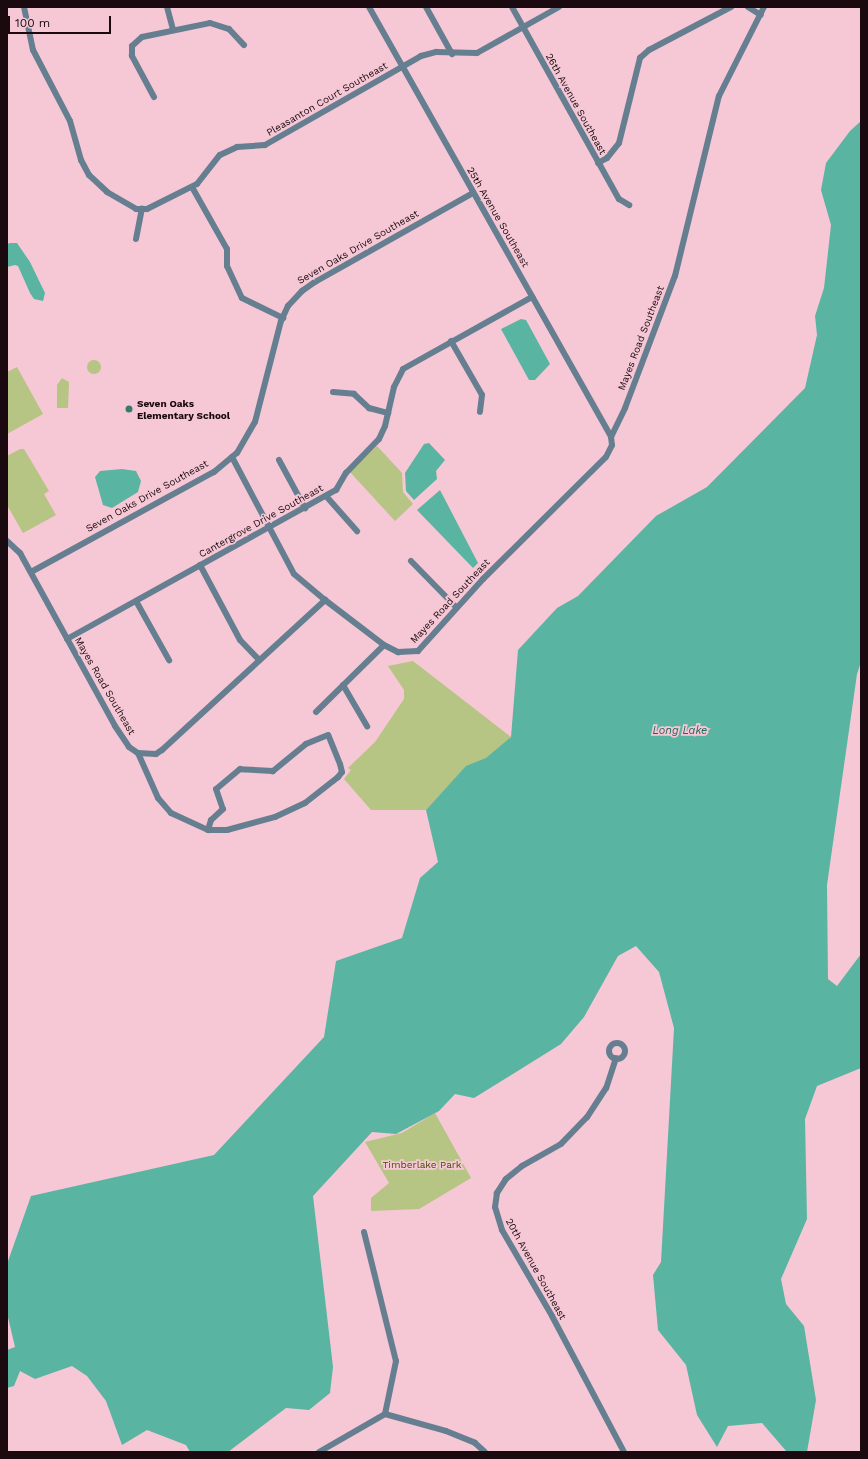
<!DOCTYPE html>
<style>
body{margin:0}
#map{position:relative;width:868px;height:1459px;overflow:hidden;background:#f6c7d5;font-family:"Work Sans",sans-serif}
div>[style]{position:absolute}
.green>*{inset:0;background:#b6c484}
.round{border-radius:50%}
.water>*{inset:0;background:#5ab4a2}
.minor>*{height:6px;margin:-3px;padding:0 3px;transform-origin:3px;border-radius:3px;background:#657f91}
.minor>.ring{margin:-3px;padding:0;box-sizing:content-box;background:none;border:6px solid #657f91;border-radius:50%}
.dots>*{width:11px;height:11px;translate:-50% -50%;box-sizing:border-box;border:2px solid #f6c7d5;border-radius:50%}
span{translate:-50% -50%;white-space:nowrap;text-align:center;line-height:1.15;-webkit-text-stroke:3.5px #f6c7d5;paint-order:stroke}
.street-label{font-size:10px;color:#1a0a10}
.poi-label{font-size:10px;color:#1a0a10;font-weight:700}
.left{translate:0 -50%;text-align:left}
.park-label{font-size:10px;color:#455100}
.water-label{font-size:11px;color:#1d6558;font-style:italic}
.frame{position:absolute;inset:0;border:8px solid #1a0a10;pointer-events:none}
.scale{position:absolute;left:8px;top:16px;width:103px;height:18px;box-sizing:border-box;border:2px solid #1a0a10;border-top:0;padding-left:5px;font-size:12px;line-height:14px;white-space:nowrap;color:#1a0a10;-webkit-text-stroke:3px #f6c7d5;paint-order:stroke}
</style>
<div id="map">
<div class="green">
<i class="round" style="left:87px;top:360px;width:14px;height:14px"></i>
<i style="clip-path:polygon(17px 367px,43px 414px,7px 434px,7px 372px)"></i>
<i style="clip-path:polygon(62px 378px,69px 382px,68px 408px,57px 408px,57px 385px)"></i>
<i style="clip-path:polygon(377px 446px,402px 473px,403px 492px,413px 504px,395px 521px,350px 472px)"></i>
<i style="clip-path:polygon(20px 449px,24px 449px,49px 491px,44px 494px,56px 515px,23px 533px,7px 505px,7px 456px)"></i>
<i style="clip-path:polygon(413px 661px,511px 737px,486px 759px,466px 767px,426px 810px,371px 810px,344px 779px,351px 770px,348px 768px,375px 742px,404px 699px,404px 690px,388px 666px)"></i>
<i style="clip-path:polygon(435px 1113px,471px 1178px,419px 1209px,371px 1211px,371px 1198px,389px 1183px,365px 1142px,402px 1133px)"></i>
</div>
<div class="water">
<i style="clip-path:polygon(861px 121px,861px 662px,857px 674px,827px 885px,828px 979px,837px 986px,861px 954px,861px 1068px,817px 1086px,805px 1119px,807px 1219px,781px 1279px,786px 1304px,804px 1326px,816px 1400px,807px 1452px,787px 1452px,762px 1423px,728px 1426px,717px 1447px,697px 1415px,686px 1365px,658px 1330px,653px 1275px,661px 1262px,674px 1028px,659px 972px,636px 946px,618px 956px,584px 1017px,561px 1044px,474px 1098px,455px 1094px,439px 1111px,396px 1134px,372px 1132px,313px 1196px,333px 1367px,330px 1393px,309px 1410px,286px 1408px,228px 1452px,190px 1452px,186px 1445px,147px 1430px,122px 1445px,106px 1401px,87px 1376px,72px 1366px,35px 1379px,20px 1371px,14px 1386px,7px 1388px,7px 1350px,15px 1347px,7px 1313px,7px 1264px,31px 1196px,214px 1155px,324px 1037px,336px 961px,402px 938px,420px 878px,438px 862px,426px 810px,466px 766px,486px 758px,511px 737px,518px 650px,557px 608px,578px 596px,656px 516px,707px 487px,805px 388px,817px 335px,815px 316px,824px 288px,831px 225px,821px 190px,826px 163px,850px 131px)"></i>
<i style="clip-path:polygon(10px 243px,17px 243px,30px 262px,45px 293px,43px 301px,34px 299px,30px 293px,18px 266px,15px 265px,7px 267px,7px 244px)"></i>
<i style="clip-path:polygon(521px 319px,526px 320px,550px 364px,535px 380px,529px 380px,501px 329px)"></i>
<i style="clip-path:polygon(429px 443px,445px 460px,436px 471px,437px 479px,414px 500px,406px 491px,405px 473px,424px 444px)"></i>
<i style="clip-path:polygon(122px 469px,136px 471px,141px 481px,138px 492px,112px 508px,103px 505px,95px 477px,100px 471px)"></i>
<i style="clip-path:polygon(440px 490px,478px 563px,473px 568px,417px 510px)"></i>
</div>
<div class="minor">
<i style="left:24px;top:7px;width:44px;rotate:78.2deg"></i>
<i style="left:33px;top:50px;width:80px;rotate:62.5deg"></i>
<i style="left:70px;top:121px;width:41px;rotate:74.2deg"></i>
<i style="left:81px;top:160px;width:17px;rotate:62deg"></i>
<i style="left:89px;top:175px;width:25px;rotate:43deg"></i>
<i style="left:107px;top:192px;width:34px;rotate:30deg"></i>
<i style="left:136px;top:209px;width:11px"></i>
<i style="left:147px;top:209px;width:56px;rotate:-26.6deg"></i>
<i style="left:197px;top:184px;width:37px;rotate:-52deg"></i>
<i style="left:220px;top:155px;width:19px;rotate:-25deg"></i>
<i style="left:237px;top:147px;width:28px;rotate:-4deg"></i>
<i style="left:265px;top:145px;width:180px;rotate:-29.7deg"></i>
<i style="left:421px;top:56px;width:16px;rotate:-15deg"></i>
<i style="left:436px;top:52px;width:41px;rotate:1.4deg"></i>
<i style="left:477px;top:53px;width:94px;rotate:-29.3deg"></i>
<i style="left:167px;top:7px;width:24px;rotate:75deg"></i>
<i style="left:369px;top:7px;width:493px;rotate:60.6deg"></i>
<i style="left:426px;top:7px;width:54px;rotate:61deg"></i>
<i style="left:512px;top:7px;width:220px;rotate:60.9deg"></i>
<i style="left:619px;top:199px;width:12px;rotate:31deg"></i>
<i style="left:748px;top:7px;width:15px;rotate:32deg"></i>
<i style="left:154px;top:97px;width:47px;rotate:-118.2deg"></i>
<i style="left:132px;top:56px;width:10px;rotate:-90deg"></i>
<i style="left:132px;top:46px;width:13px;rotate:-42deg"></i>
<i style="left:142px;top:37px;width:69px;rotate:-11.6deg"></i>
<i style="left:210px;top:23px;width:20px;rotate:18deg"></i>
<i style="left:229px;top:29px;width:22px;rotate:47deg"></i>
<i style="left:598px;top:163px;width:10px;rotate:-29deg"></i>
<i style="left:607px;top:158px;width:19px;rotate:-51deg"></i>
<i style="left:619px;top:143px;width:88px;rotate:-76.1deg"></i>
<i style="left:640px;top:58px;width:12px;rotate:-42deg"></i>
<i style="left:649px;top:50px;width:93px;rotate:-27.7deg"></i>
<i style="left:192px;top:187px;width:71px;rotate:60.6deg"></i>
<i style="left:227px;top:249px;width:17px;rotate:90deg"></i>
<i style="left:227px;top:266px;width:35px;rotate:65deg"></i>
<i style="left:242px;top:298px;width:46px;rotate:26deg"></i>
<i style="left:136px;top:239px;width:31px;rotate:-79deg"></i>
<i style="left:451px;top:341px;width:62px;rotate:60.1deg"></i>
<i style="left:482px;top:395px;width:17px;rotate:97deg"></i>
<i style="left:333px;top:392px;width:21px;rotate:5deg"></i>
<i style="left:354px;top:394px;width:21px;rotate:43deg"></i>
<i style="left:369px;top:408px;width:20px;rotate:15deg"></i>
<i style="left:232px;top:457px;width:132px;rotate:62.1deg"></i>
<i style="left:294px;top:574px;width:40px;rotate:40deg"></i>
<i style="left:279px;top:460px;width:55px;rotate:61.6deg"></i>
<i style="left:326px;top:496px;width:47px;rotate:48.5deg"></i>
<i style="left:7px;top:541px;width:18px;rotate:43deg"></i>
<i style="left:20px;top:553px;width:197px;rotate:61.2deg"></i>
<i style="left:115px;top:726px;width:25px;rotate:56deg"></i>
<i style="left:129px;top:747px;width:11px;rotate:34deg"></i>
<i style="left:138px;top:753px;width:18px;rotate:3deg"></i>
<i style="left:156px;top:754px;width:7px;rotate:-34deg"></i>
<i style="left:162px;top:750px;width:222px;rotate:-42.6deg"></i>
<i style="left:325px;top:600px;width:74px;rotate:37.3deg"></i>
<i style="left:384px;top:645px;width:16px;rotate:27deg"></i>
<i style="left:398px;top:652px;width:20px;rotate:-3deg"></i>
<i style="left:418px;top:651px;width:97px;rotate:-47.9deg"></i>
<i style="left:483px;top:579px;width:173px;rotate:-44.8deg"></i>
<i style="left:606px;top:457px;width:13px;rotate:-63deg"></i>
<i style="left:612px;top:445px;width:8px;rotate:-97deg"></i>
<i style="left:611px;top:437px;width:32px;rotate:-64deg"></i>
<i style="left:625px;top:408px;width:141px;rotate:-69.3deg"></i>
<i style="left:675px;top:276px;width:185px;rotate:-76.3deg"></i>
<i style="left:719px;top:96px;width:100px;rotate:-63.2deg"></i>
<i style="left:411px;top:561px;width:64px;rotate:45.6deg"></i>
<i style="left:200px;top:565px;width:85px;rotate:61.9deg"></i>
<i style="left:240px;top:640px;width:28px;rotate:46deg"></i>
<i style="left:31px;top:572px;width:209px;rotate:-28.7deg"></i>
<i style="left:214px;top:472px;width:30px;rotate:-40deg"></i>
<i style="left:237px;top:453px;width:36px;rotate:-60deg"></i>
<i style="left:255px;top:422px;width:104px;rotate:-75.6deg"></i>
<i style="left:281px;top:321px;width:17px;rotate:-65deg"></i>
<i style="left:288px;top:306px;width:21px;rotate:-47deg"></i>
<i style="left:302px;top:291px;width:16px;rotate:-35deg"></i>
<i style="left:315px;top:282px;width:181px;rotate:-29.4deg"></i>
<i style="left:136px;top:601px;width:68px;rotate:60.8deg"></i>
<i style="left:67px;top:639px;width:308px;rotate:-29deg"></i>
<i style="left:336px;top:490px;width:20px;rotate:-60deg"></i>
<i style="left:346px;top:473px;width:47px;rotate:-45.9deg"></i>
<i style="left:379px;top:439px;width:14px;rotate:-65deg"></i>
<i style="left:385px;top:426px;width:40px;rotate:-77deg"></i>
<i style="left:394px;top:387px;width:20px;rotate:-63deg"></i>
<i style="left:403px;top:369px;width:148px;rotate:-29.2deg"></i>
<i style="left:343px;top:685px;width:48px;rotate:59.7deg"></i>
<i style="left:316px;top:712px;width:95px;rotate:-44.6deg"></i>
<i style="left:138px;top:753px;width:49px;rotate:66deg"></i>
<i style="left:158px;top:798px;width:20px;rotate:49deg"></i>
<i style="left:171px;top:813px;width:41px;rotate:24.7deg"></i>
<i style="left:208px;top:830px;width:19px"></i>
<i style="left:227px;top:830px;width:50px;rotate:-15.2deg"></i>
<i style="left:275px;top:817px;width:33px;rotate:-25deg"></i>
<i style="left:305px;top:803px;width:42px;rotate:-38.2deg"></i>
<i style="left:338px;top:777px;width:6px;rotate:-51deg"></i>
<i style="left:342px;top:772px;width:8px;rotate:-104deg"></i>
<i style="left:340px;top:764px;width:31px;rotate:-112deg"></i>
<i style="left:328px;top:735px;width:24px;rotate:158deg"></i>
<i style="left:306px;top:744px;width:43px;rotate:140.7deg"></i>
<i style="left:273px;top:771px;width:33px;rotate:-177deg"></i>
<i style="left:240px;top:769px;width:31px;rotate:140deg"></i>
<i style="left:216px;top:789px;width:21px;rotate:71deg"></i>
<i style="left:223px;top:809px;width:16px;rotate:137deg"></i>
<i style="left:211px;top:820px;width:10px;rotate:107deg"></i>
<i class="ring" style="left:609px;top:1043px;width:10px;height:10px"></i>
<i style="left:616px;top:1058px;width:32px;rotate:108deg"></i>
<i style="left:606px;top:1088px;width:35px;rotate:123deg"></i>
<i style="left:587px;top:1117px;width:37px;rotate:134deg"></i>
<i style="left:561px;top:1144px;width:45px;rotate:150.6deg"></i>
<i style="left:522px;top:1166px;width:21px;rotate:141deg"></i>
<i style="left:506px;top:1179px;width:17px;rotate:123deg"></i>
<i style="left:497px;top:1193px;width:14px;rotate:98deg"></i>
<i style="left:495px;top:1207px;width:24px;rotate:73deg"></i>
<i style="left:502px;top:1230px;width:99px;rotate:59.8deg"></i>
<i style="left:552px;top:1316px;width:154px;rotate:62.1deg"></i>
<i style="left:364px;top:1232px;width:133px;rotate:76.1deg"></i>
<i style="left:396px;top:1361px;width:54px;rotate:101.7deg"></i>
<i style="left:385px;top:1414px;width:63px;rotate:15.6deg"></i>
<i style="left:446px;top:1431px;width:31px;rotate:22deg"></i>
<i style="left:475px;top:1443px;width:13px;rotate:42deg"></i>
<i style="left:319px;top:1452px;width:76px;rotate:-29.9deg"></i>
</div>
<div class="dots">
<i style="left:129px;top:409px;background:#377b6d"></i>
</div>
<div class="street-label">
<span style="left:327px;top:99px;rotate:-30deg">Pleasanton Court Southeast</span>
<span style="left:576px;top:104px;rotate:61deg">26th Avenue Southeast</span>
<span style="left:498px;top:217px;rotate:60deg">25th Avenue Southeast</span>
<span style="left:358px;top:247px;rotate:-30deg">Seven Oaks Drive Southeast</span>
<span style="left:641px;top:338px;rotate:-69deg">Mayes Road Southeast</span>
<span style="left:147px;top:496px;rotate:-29deg">Seven Oaks Drive Southeast</span>
<span style="left:261px;top:521px;rotate:-29deg">Cantergrove Drive Southeast</span>
<span style="left:450px;top:601px;rotate:-47deg">Mayes Road Southeast</span>
<span style="left:105px;top:686px;rotate:60deg">Mayes Road Southeast</span>
<span style="left:536px;top:1269px;rotate:61deg">20th Avenue Southeast</span>
</div>
<div class="poi-label">
<span class="left" style="left:137px;top:409px">Seven Oaks<br>Elementary School</span>
</div>
<div class="park-label">
<span style="left:422px;top:1165px">Timberlake Park</span>
</div>
<div class="water-label">
<span style="left:680px;top:731px">Long Lake</span>
</div>
<div class="frame"></div>
<div class="scale">100 m</div>
</div>
